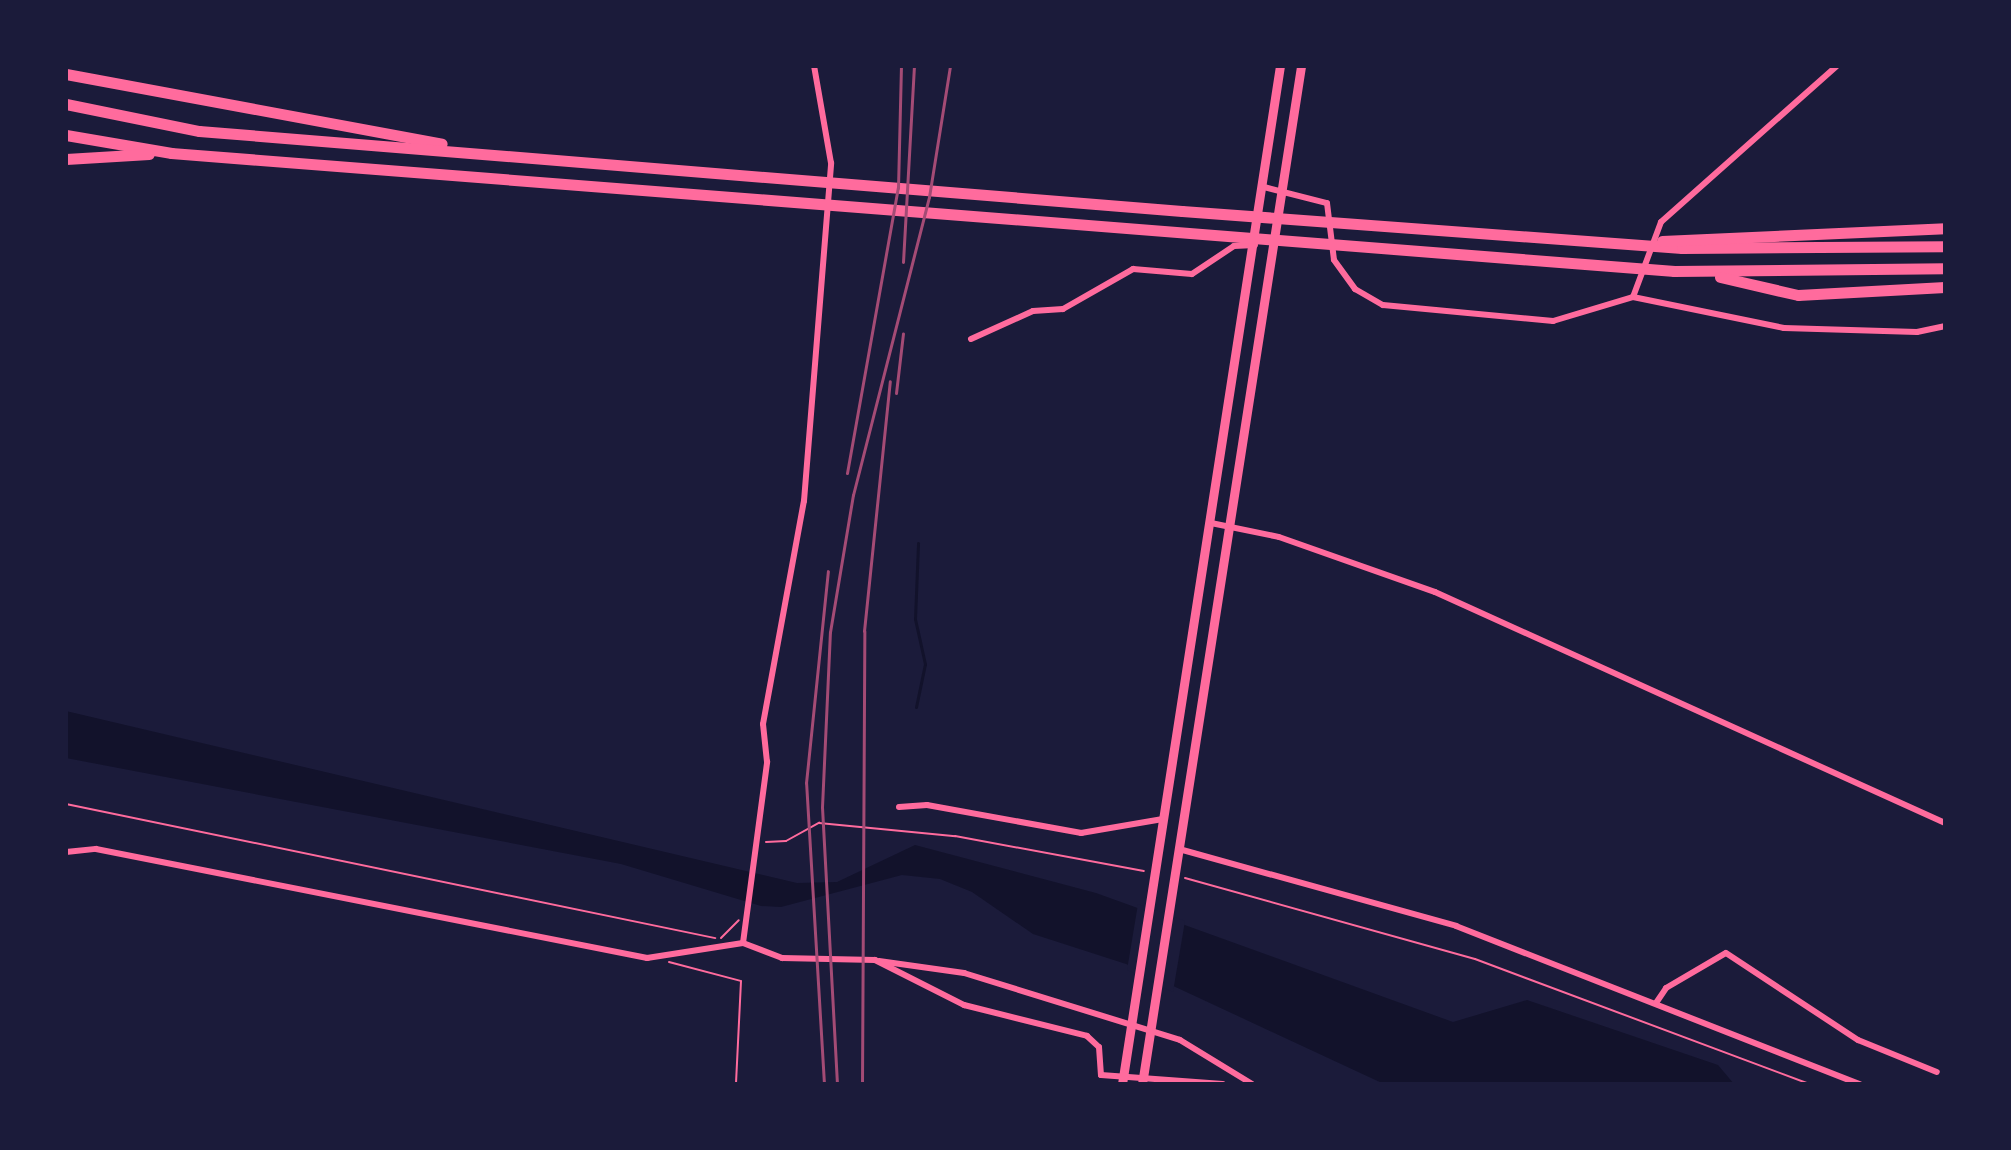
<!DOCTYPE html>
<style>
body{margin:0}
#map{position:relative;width:2011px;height:1150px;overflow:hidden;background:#1b1b3a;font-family:Cabin,sans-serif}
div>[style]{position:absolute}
.water>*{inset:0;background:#12122b}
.pier>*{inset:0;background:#1b1b3a}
.stream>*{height:3px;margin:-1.5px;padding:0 1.5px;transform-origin:1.5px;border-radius:1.5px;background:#12122b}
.path>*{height:2px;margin:-1px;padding:0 1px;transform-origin:1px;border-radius:1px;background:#ff6b9d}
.minor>*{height:6px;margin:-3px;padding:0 3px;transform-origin:3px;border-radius:3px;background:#ff6b9d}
.primary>*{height:9px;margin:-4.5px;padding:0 4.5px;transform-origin:4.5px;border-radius:4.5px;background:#ff6b9d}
.motorway>*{height:11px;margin:-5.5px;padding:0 5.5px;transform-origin:5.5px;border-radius:5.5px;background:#ff6b9d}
.rail>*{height:3px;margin:-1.5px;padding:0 1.5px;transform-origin:1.5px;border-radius:1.5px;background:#a44b75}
span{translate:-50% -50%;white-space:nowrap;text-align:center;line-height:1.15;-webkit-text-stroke:8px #1b1b3a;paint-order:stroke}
.frame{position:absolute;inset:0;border:68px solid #1b1b3a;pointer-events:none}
</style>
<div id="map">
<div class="water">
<i style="clip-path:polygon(66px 711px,797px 883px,837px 882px,915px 845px,1096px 893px,1453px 1022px,1527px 1000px,1718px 1065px,1734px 1084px,1384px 1084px,1126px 964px,1033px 934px,972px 892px,940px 879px,902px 875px,781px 907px,761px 906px,621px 864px,66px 758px)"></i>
</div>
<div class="pier">
<i style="clip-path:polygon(1138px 904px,1185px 921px,1173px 992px,1127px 970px)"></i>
</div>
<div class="stream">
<i style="left:916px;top:707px;width:44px;rotate:-78.2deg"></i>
<i style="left:925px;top:664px;width:46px;rotate:-102.5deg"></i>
<i style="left:915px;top:619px;width:76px;rotate:-87.7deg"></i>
</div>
<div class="path">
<i style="left:66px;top:804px;width:663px;rotate:11.67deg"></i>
<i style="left:766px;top:842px;width:20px;rotate:-3deg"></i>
<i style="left:786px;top:841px;width:38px;rotate:-29deg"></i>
<i style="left:819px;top:823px;width:137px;rotate:5.5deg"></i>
<i style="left:955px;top:836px;width:192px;rotate:10.5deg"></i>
<i style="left:1185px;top:878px;width:301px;rotate:15.6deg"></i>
<i style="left:1475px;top:959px;width:357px;rotate:20.5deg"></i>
<i style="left:721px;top:938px;width:25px;rotate:-45deg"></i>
<i style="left:669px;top:962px;width:74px;rotate:14.8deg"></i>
<i style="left:741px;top:981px;width:103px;rotate:92.8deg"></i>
</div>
<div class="minor">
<i style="left:1264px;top:187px;width:65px;rotate:14.3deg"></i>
<i style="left:1327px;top:203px;width:57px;rotate:83deg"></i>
<i style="left:1334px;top:260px;width:36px;rotate:54deg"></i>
<i style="left:1355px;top:289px;width:32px;rotate:30deg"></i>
<i style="left:1383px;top:305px;width:171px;rotate:5.4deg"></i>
<i style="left:1553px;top:321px;width:84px;rotate:-16.7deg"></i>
<i style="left:1633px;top:297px;width:154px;rotate:11.6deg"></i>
<i style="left:1784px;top:328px;width:133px;rotate:1.7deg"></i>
<i style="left:1917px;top:332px;width:29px;rotate:-12deg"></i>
<i style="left:1633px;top:297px;width:80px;rotate:-69.5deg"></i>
<i style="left:1661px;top:222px;width:235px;rotate:-41.6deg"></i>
<i style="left:971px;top:339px;width:68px;rotate:-24.3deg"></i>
<i style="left:1033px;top:311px;width:30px;rotate:-4deg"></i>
<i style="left:1063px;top:309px;width:81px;rotate:-29.7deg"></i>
<i style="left:1133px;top:269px;width:59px;rotate:4.8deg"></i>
<i style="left:1192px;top:274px;width:50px;rotate:-33.7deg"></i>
<i style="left:1234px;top:246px;width:21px;rotate:-3deg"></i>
<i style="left:1211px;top:523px;width:69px;rotate:11.6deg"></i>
<i style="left:1279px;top:537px;width:165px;rotate:19.4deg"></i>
<i style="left:1435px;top:592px;width:560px;rotate:24.37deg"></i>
<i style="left:899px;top:807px;width:28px;rotate:-4deg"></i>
<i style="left:927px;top:805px;width:157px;rotate:10.3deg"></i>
<i style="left:1081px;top:833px;width:83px;rotate:-9.7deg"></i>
<i style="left:1179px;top:849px;width:288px;rotate:15.5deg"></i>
<i style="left:1456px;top:926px;width:434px;rotate:21.4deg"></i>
<i style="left:66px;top:852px;width:30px;rotate:-6deg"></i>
<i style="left:96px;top:849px;width:562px;rotate:11.19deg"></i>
<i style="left:647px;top:958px;width:97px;rotate:-8.9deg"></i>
<i style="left:743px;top:943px;width:42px;rotate:21deg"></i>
<i style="left:782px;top:958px;width:93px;rotate:1.2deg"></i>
<i style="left:875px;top:960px;width:100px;rotate:26.8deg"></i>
<i style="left:964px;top:1005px;width:127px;rotate:14.1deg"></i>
<i style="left:1087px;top:1036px;width:16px;rotate:43deg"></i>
<i style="left:1099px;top:1047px;width:28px;rotate:86deg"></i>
<i style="left:1101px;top:1075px;width:122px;rotate:4.2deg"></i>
<i style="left:743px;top:943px;width:183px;rotate:-82.4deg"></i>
<i style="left:767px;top:762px;width:38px;rotate:-96deg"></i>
<i style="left:763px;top:724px;width:227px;rotate:-79.6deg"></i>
<i style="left:804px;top:501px;width:339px;rotate:-85.4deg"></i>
<i style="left:831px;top:163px;width:98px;rotate:-99.9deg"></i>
<i style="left:879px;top:961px;width:86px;rotate:8deg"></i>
<i style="left:964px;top:973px;width:226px;rotate:17.2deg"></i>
<i style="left:1180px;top:1040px;width:84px;rotate:31.4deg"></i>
<i style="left:1656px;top:1003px;width:18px;rotate:-56deg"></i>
<i style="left:1666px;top:988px;width:69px;rotate:-30.3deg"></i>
<i style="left:1726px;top:953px;width:158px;rotate:33.4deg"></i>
<i style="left:1858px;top:1040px;width:85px;rotate:22.1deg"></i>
</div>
<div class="primary">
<i style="left:1122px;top:1084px;width:1030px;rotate:-81.18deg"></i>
<i style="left:1142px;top:1084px;width:1030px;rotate:-81.12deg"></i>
</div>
<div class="motorway">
<i style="left:66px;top:74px;width:382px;rotate:10.5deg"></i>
<i style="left:66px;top:104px;width:136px;rotate:11.5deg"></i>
<i style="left:199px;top:131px;width:986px;rotate:4.65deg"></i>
<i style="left:1182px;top:211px;width:501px;rotate:4.23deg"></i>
<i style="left:1682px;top:248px;width:263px;rotate:-0.4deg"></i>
<i style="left:66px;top:135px;width:107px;rotate:9.7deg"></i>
<i style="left:171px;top:153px;width:1508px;rotate:4.49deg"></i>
<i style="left:1674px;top:271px;width:271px;rotate:-0.6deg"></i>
<i style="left:66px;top:159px;width:83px;rotate:-3.4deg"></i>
<i style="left:1662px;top:241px;width:283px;rotate:-2.6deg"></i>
<i style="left:1720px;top:277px;width:80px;rotate:13deg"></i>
<i style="left:1798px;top:295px;width:147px;rotate:-3.1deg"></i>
</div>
<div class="rail">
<i style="left:903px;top:262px;width:196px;rotate:-86.8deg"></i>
<i style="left:896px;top:393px;width:60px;rotate:-83.3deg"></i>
<i style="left:847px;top:473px;width:290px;rotate:-79.9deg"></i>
<i style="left:898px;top:188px;width:122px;rotate:-88.6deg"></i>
<i style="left:824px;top:1084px;width:302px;rotate:-93.4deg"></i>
<i style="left:806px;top:783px;width:213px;rotate:-84.1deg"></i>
<i style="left:837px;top:1084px;width:277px;rotate:-93.1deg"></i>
<i style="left:822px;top:807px;width:175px;rotate:-87.4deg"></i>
<i style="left:830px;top:632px;width:139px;rotate:-80.5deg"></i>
<i style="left:853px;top:495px;width:308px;rotate:-75.7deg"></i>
<i style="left:929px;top:197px;width:133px;rotate:-80.9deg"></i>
<i style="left:862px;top:1084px;width:453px;rotate:-89.7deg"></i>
<i style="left:864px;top:631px;width:251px;rotate:-84.1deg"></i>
</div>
<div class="frame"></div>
</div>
